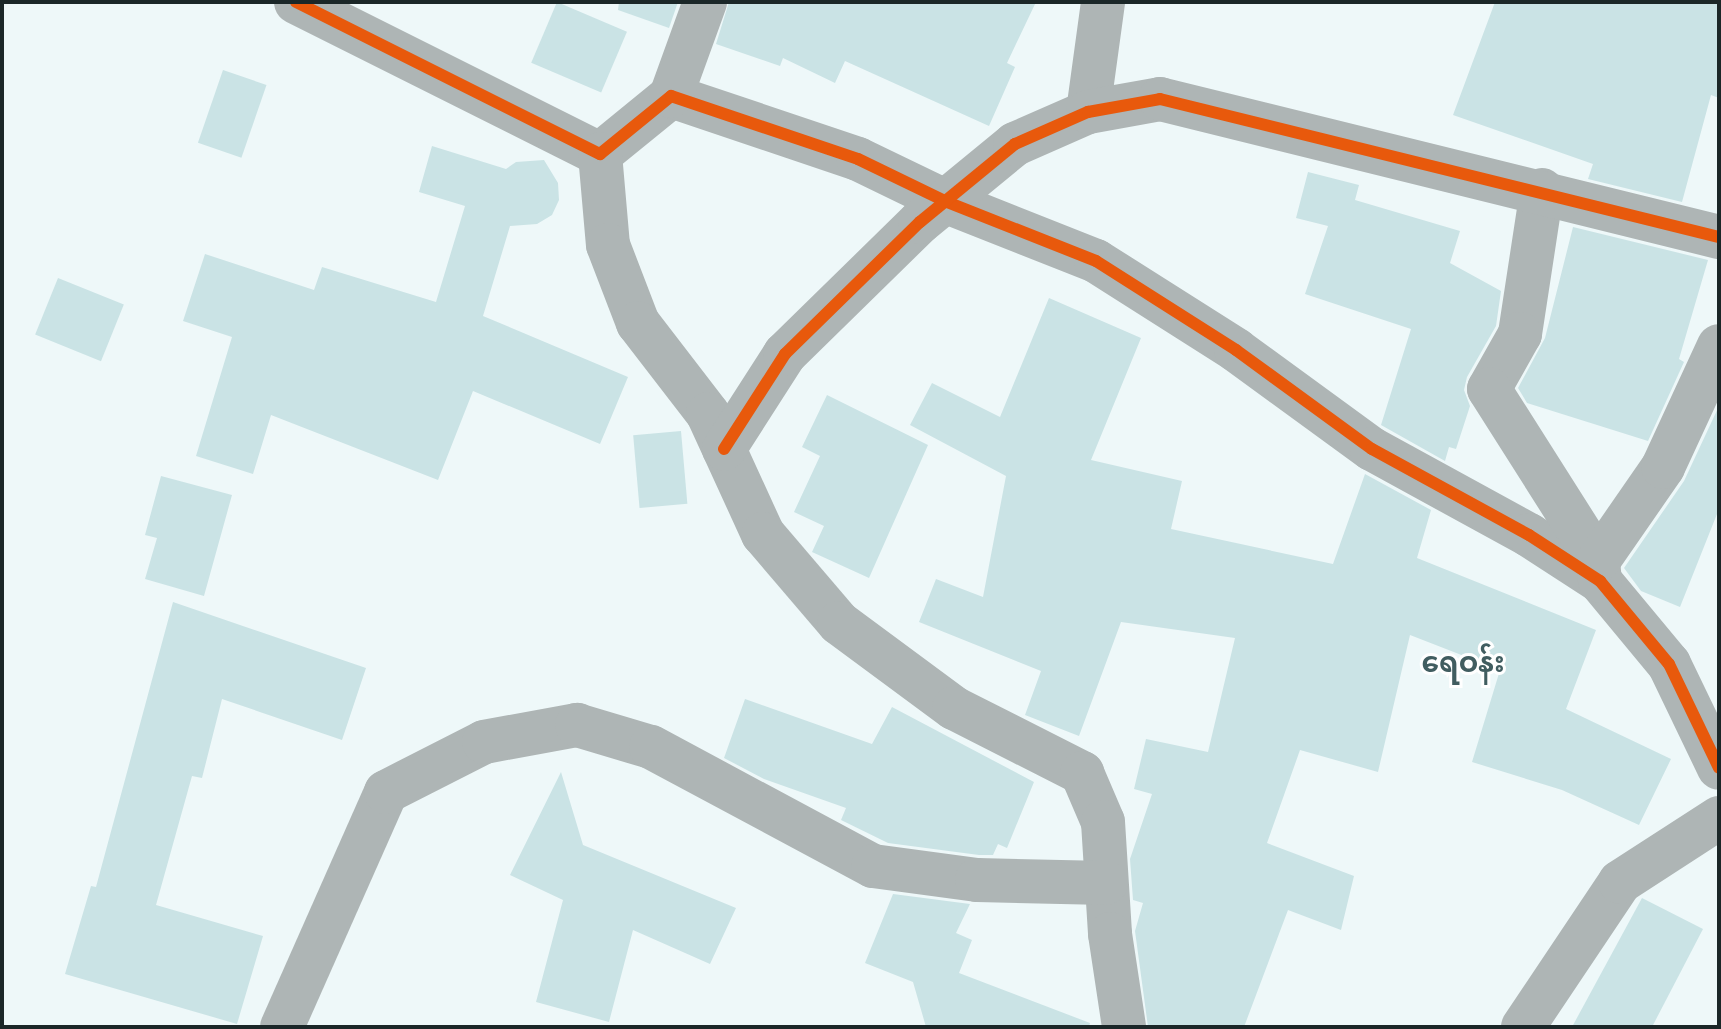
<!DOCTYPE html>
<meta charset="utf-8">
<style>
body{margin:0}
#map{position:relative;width:1721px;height:1029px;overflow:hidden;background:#eef8f9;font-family:"Noto Serif","Noto Sans Myanmar",serif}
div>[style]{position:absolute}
.building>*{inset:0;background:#cae3e5;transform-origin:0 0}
.minor>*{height:44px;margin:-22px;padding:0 22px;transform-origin:22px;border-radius:22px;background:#aeb5b5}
.cycleway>*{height:12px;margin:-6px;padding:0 6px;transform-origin:6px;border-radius:6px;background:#e8590c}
span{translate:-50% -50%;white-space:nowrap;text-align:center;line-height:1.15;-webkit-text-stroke:6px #fff;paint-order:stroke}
.quarter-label{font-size:28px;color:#415d60;font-weight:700}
.frame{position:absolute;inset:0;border:4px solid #1b2728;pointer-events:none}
</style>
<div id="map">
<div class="building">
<i style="left:557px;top:2px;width:76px;height:66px;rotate:23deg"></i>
<i style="clip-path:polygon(619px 2px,678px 2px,669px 28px,618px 10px)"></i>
<i style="clip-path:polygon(729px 2px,1036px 2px,1007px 63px,1015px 67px,989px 126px,845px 61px,835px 83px,783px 58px,780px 66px,716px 44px)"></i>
<i style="clip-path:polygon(1495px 2px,1719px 2px,1719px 98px,1711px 95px,1682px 202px,1588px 179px,1593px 164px,1453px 115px)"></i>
<i style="left:223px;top:70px;width:46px;height:77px;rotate:19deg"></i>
<i style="clip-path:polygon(432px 146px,506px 169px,516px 162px,544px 160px,558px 183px,559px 200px,552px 215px,537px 224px,510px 226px,483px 316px,628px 377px,600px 444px,473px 391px,438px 480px,271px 415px,253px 474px,196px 456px,232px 337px,183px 321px,205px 254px,314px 290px,322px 267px,436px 302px,465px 206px,419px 192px)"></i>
<i style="clip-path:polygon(1308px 172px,1359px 185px,1355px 200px,1460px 231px,1450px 263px,1501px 291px,1496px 326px,1467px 377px,1464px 390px,1470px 406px,1456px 449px,1449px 447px,1445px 461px,1381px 425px,1411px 329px,1305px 294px,1328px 226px,1296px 218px)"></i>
<i style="clip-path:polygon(1573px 227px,1708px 260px,1679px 359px,1684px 362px,1648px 441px,1527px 403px,1518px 388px,1545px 338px)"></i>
<i style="left:58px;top:278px;width:71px;height:61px;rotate:22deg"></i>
<i style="clip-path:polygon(1049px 298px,1141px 338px,1091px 460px,1182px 481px,1171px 529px,1333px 564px,1365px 474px,1431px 510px,1417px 558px,1596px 630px,1566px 709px,1671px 759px,1639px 825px,1562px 790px,1472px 762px,1500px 670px,1410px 635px,1378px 772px,1300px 750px,1267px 843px,1354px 876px,1341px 930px,1288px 910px,1244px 1027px,1148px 1027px,1135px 931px,1143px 903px,1133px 900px,1130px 859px,1152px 794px,1134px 789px,1146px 739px,1208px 752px,1235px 638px,1121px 622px,1079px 736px,1025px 715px,1041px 671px,919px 622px,936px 579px,983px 597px,1006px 476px,910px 425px,932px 383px,1000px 417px)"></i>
<i style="clip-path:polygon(827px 395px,928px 445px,869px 578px,812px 552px,824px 526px,794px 512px,820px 456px,802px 447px)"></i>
<i style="clip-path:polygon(1719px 406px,1719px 509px,1680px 607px,1641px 591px,1624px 568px,1684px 481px)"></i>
<i style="left:681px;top:431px;width:73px;height:48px;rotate:85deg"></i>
<i style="clip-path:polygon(161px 476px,232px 495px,204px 596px,145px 579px,157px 538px,145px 535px)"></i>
<i style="clip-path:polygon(173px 602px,366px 668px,342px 740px,222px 699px,202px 778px,192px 776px,156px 905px,263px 936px,237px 1024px,65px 974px,91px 886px,96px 887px)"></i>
<i style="clip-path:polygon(745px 699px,872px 744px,892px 707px,1034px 782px,1007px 848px,998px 844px,993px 855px,979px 855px,888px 843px,841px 820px,846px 808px,764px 779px,724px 758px)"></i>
<i style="clip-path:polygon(561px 772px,583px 845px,736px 908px,710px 964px,633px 930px,609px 1022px,536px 1002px,563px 900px,510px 875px)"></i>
<i style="clip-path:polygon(893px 894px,970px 904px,956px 933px,972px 940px,959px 973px,1090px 1023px,1089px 1027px,926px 1027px,913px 982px,865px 963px)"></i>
<i style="clip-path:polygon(1642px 898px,1703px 929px,1652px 1027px,1572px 1027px)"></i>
</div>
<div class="minor">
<i style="left:296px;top:2px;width:340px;rotate:26.6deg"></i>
<i style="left:600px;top:154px;width:92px;rotate:-39.2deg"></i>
<i style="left:671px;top:96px;width:197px;rotate:18.6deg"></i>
<i style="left:858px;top:159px;width:99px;rotate:25.8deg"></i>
<i style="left:947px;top:202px;width:160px;rotate:21.6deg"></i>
<i style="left:1096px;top:261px;width:166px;rotate:32.4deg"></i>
<i style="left:1236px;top:350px;width:168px;rotate:36.1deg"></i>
<i style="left:1372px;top:449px;width:179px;rotate:28.7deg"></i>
<i style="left:1529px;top:535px;width:85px;rotate:32.9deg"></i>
<i style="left:1600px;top:581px;width:108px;rotate:50.3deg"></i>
<i style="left:1669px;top:664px;width:115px;rotate:64.3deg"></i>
<i style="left:671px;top:96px;width:100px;rotate:-70.1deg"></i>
<i style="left:1088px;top:112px;width:111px;rotate:-82.2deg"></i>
<i style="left:600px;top:154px;width:91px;rotate:85deg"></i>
<i style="left:608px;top:245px;width:84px;rotate:69deg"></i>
<i style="left:638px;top:323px;width:115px;rotate:52.4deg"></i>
<i style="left:708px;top:414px;width:132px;rotate:65.4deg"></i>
<i style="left:763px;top:534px;width:117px;rotate:49.5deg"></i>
<i style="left:839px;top:623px;width:143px;rotate:36.5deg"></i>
<i style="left:954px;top:708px;width:144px;rotate:26.9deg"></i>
<i style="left:1082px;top:773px;width:53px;rotate:66.8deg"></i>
<i style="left:1103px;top:822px;width:112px;rotate:86.4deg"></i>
<i style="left:1110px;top:934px;width:94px;rotate:81.4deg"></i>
<i style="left:1542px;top:190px;width:146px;rotate:98.7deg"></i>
<i style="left:1520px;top:334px;width:63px;rotate:119.4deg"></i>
<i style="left:1489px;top:389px;width:204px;rotate:57.6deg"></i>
<i style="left:724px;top:449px;width:113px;rotate:-57.3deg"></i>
<i style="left:785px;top:354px;width:189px;rotate:-44.4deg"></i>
<i style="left:920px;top:222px;width:123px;rotate:-39.4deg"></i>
<i style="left:1015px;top:144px;width:80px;rotate:-23.7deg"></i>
<i style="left:1088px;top:112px;width:73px;rotate:-10.2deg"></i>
<i style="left:1160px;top:99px;width:576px;rotate:13.87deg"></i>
<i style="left:1600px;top:581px;width:20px;rotate:-96deg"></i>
<i style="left:1598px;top:561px;width:114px;rotate:-55.3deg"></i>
<i style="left:1663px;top:467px;width:133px;rotate:-65.2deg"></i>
<i style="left:282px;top:1027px;width:257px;rotate:-66.1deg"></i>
<i style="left:386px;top:792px;width:110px;rotate:-27deg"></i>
<i style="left:484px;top:742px;width:95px;rotate:-10.4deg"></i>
<i style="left:577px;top:725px;width:77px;rotate:16.6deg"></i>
<i style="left:651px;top:747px;width:252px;rotate:28.2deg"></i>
<i style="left:873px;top:866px;width:105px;rotate:7.7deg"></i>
<i style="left:977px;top:880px;width:129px;rotate:1.3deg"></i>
<i style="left:1523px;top:1027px;width:174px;rotate:-56.2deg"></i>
<i style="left:1620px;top:882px;width:118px;rotate:-32.9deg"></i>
</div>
<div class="cycleway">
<i style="left:296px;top:2px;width:340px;rotate:26.6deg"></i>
<i style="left:600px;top:154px;width:92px;rotate:-39.2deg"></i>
<i style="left:671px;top:96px;width:197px;rotate:18.6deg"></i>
<i style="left:858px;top:159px;width:99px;rotate:25.8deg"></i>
<i style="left:947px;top:202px;width:160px;rotate:21.6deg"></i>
<i style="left:1096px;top:261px;width:166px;rotate:32.4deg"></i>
<i style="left:1236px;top:350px;width:168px;rotate:36.1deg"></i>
<i style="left:1372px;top:449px;width:179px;rotate:28.7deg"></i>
<i style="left:1529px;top:535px;width:85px;rotate:32.9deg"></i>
<i style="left:1600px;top:581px;width:108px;rotate:50.3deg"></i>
<i style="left:1669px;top:664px;width:115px;rotate:64.3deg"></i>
<i style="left:724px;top:449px;width:113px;rotate:-57.3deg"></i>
<i style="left:785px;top:354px;width:189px;rotate:-44.4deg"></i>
<i style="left:920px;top:222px;width:123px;rotate:-39.4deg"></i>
<i style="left:1015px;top:144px;width:80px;rotate:-23.7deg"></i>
<i style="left:1088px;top:112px;width:73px;rotate:-10.2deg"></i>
<i style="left:1160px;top:99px;width:576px;rotate:13.87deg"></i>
</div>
<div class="quarter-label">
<span style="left:1463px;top:661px">ရေဝန်း</span>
</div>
<div class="frame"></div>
</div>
